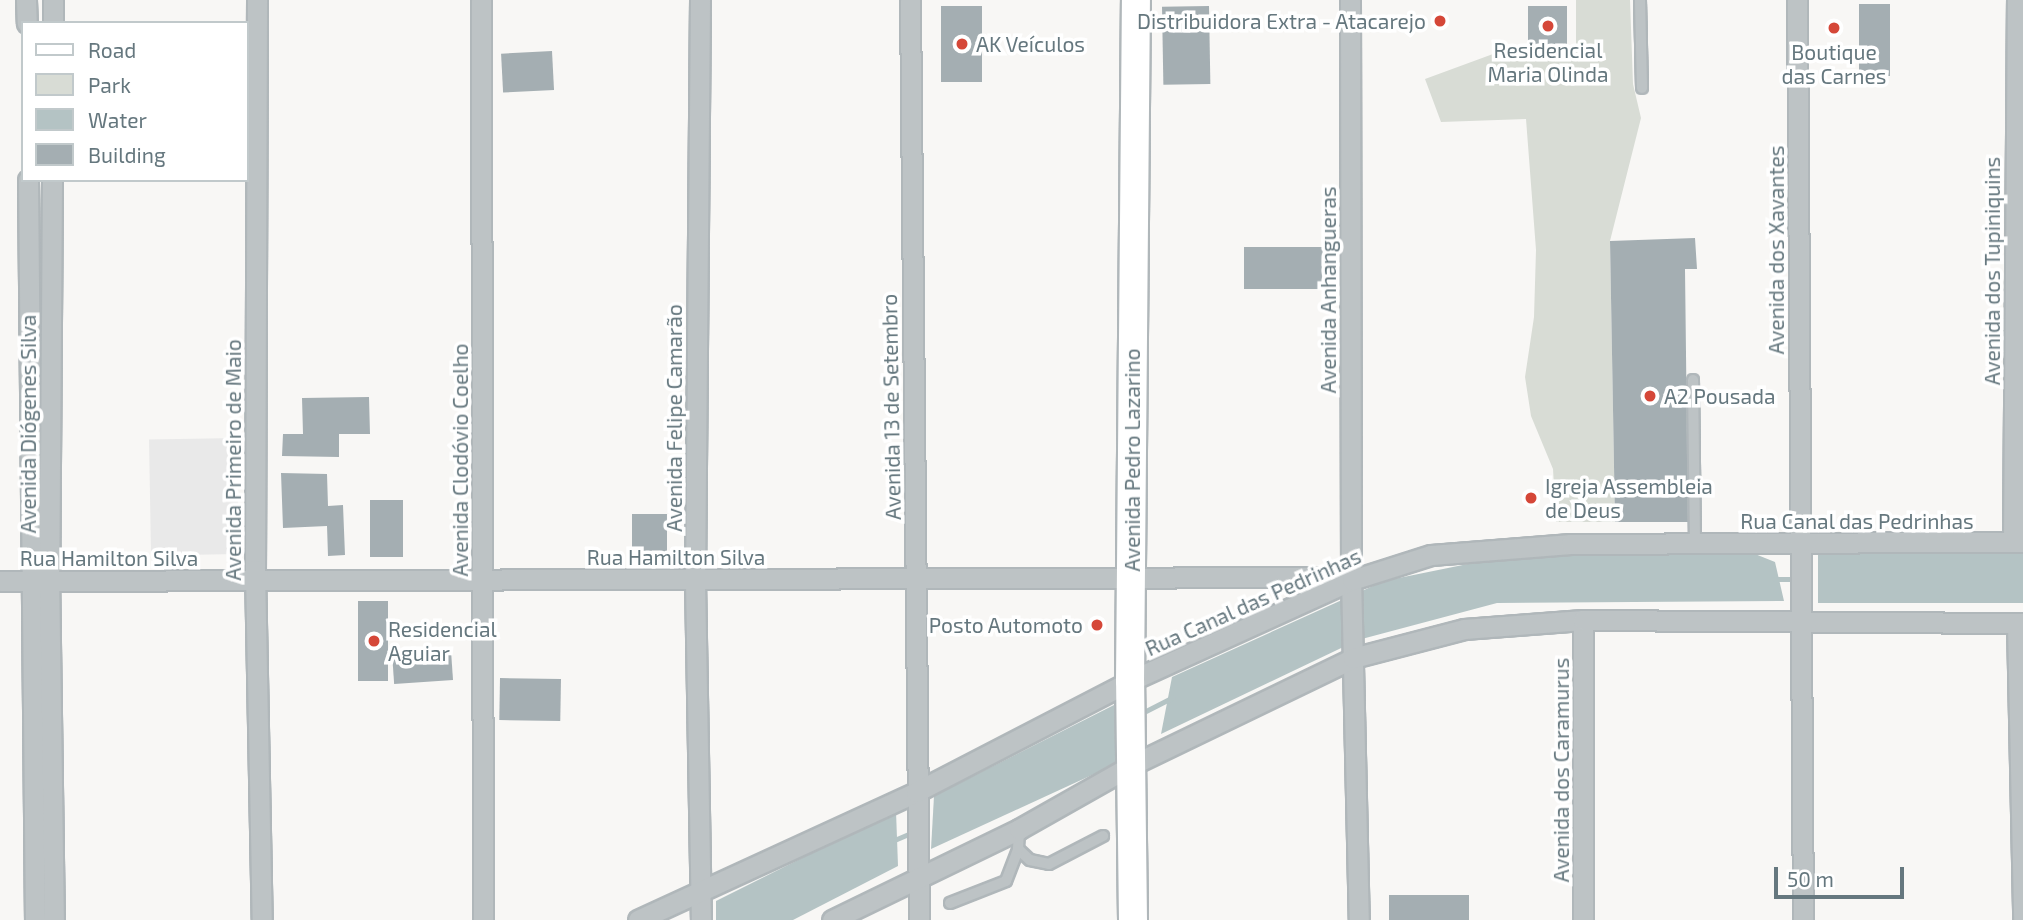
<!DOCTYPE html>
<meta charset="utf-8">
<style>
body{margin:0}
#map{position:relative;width:2023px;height:920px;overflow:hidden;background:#f8f7f5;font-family:"Exo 2",sans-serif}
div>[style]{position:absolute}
.built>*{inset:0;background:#e9e9e9;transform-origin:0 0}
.green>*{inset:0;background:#d8dcd5}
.water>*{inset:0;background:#b4c3c4;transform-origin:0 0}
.stream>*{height:5px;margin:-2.5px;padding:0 2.5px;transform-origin:2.5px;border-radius:2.5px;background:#b4c3c4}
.building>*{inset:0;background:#a4aeb2;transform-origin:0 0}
.roads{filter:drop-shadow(2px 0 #b0b7ba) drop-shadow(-2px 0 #b0b7ba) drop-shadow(0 2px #b0b7ba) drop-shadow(0 -2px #b0b7ba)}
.lane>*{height:10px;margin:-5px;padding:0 5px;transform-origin:5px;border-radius:5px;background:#bdc3c5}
.street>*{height:19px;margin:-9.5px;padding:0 9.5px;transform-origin:9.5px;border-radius:9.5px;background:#bdc3c5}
.secondary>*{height:28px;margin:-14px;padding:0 14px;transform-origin:14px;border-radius:14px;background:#fff}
.dots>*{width:19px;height:19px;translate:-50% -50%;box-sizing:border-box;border:4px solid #fff;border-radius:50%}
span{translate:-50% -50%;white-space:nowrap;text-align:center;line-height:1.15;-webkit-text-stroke:7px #fff;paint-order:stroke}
.poi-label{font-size:21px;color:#65777e}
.right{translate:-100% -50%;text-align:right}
.left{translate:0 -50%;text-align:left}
.street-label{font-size:21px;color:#65777e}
.legend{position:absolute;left:21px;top:21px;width:228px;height:161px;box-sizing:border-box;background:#fff;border:2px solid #c1c9cb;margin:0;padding:9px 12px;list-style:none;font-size:21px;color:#65777e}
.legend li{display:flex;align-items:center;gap:14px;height:35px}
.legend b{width:35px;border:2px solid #c1c9cb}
.scale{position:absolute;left:1774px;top:867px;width:130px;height:32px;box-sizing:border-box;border:4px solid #65777e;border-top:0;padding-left:9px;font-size:21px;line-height:24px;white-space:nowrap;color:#65777e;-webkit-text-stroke:5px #fff;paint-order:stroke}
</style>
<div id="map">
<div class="built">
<i style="left:237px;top:438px;width:116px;height:88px;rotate:89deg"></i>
</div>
<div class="green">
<i style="clip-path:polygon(1576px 0,1630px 0,1633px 84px,1641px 118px,1610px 241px,1615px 522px,1556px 522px,1553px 469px,1531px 416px,1525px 377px,1534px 317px,1536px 250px,1526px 119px,1441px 122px,1425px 79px,1493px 54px,1576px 52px)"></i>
</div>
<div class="water">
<i style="clip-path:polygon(1750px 552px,1775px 562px,1784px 601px,1497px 603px,1358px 640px,1161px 734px,1172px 677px,1384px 581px,1512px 555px)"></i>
<i style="left:2023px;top:554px;width:49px;height:205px;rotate:90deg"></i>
<i style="clip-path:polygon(1114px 705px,1118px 763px,931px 849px,934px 796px)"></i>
<i style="clip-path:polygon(896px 811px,898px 866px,793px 920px,716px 920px,716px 901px)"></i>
</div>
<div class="stream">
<i style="left:1774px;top:579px;width:22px"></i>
<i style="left:1138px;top:715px;width:39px;rotate:-27deg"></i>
<i style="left:892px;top:841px;width:25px;rotate:-23deg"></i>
</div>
<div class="building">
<i style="left:1890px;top:4px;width:72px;height:31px;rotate:90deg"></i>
<i style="left:941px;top:6px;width:41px;height:76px"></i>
<i style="left:1209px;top:6px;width:78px;height:47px;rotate:89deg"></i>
<i style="left:1528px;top:6px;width:39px;height:41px"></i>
<i style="left:552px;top:51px;width:39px;height:51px;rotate:87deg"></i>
<i style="clip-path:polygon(1695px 238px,1697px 269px,1685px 269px,1688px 522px,1615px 522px,1610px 241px)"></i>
<i style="left:1331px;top:247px;width:42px;height:87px;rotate:90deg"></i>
<i style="clip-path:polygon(369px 397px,370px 434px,339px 434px,339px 457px,282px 456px,283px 434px,303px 434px,302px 398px)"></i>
<i style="clip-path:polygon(281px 473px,327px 474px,328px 506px,343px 505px,345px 555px,328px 556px,327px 526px,283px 528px)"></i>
<i style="left:370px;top:500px;width:33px;height:57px"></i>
<i style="left:632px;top:514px;width:35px;height:42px"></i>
<i style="left:358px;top:601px;width:30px;height:80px"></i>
<i style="left:451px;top:651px;width:29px;height:59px;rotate:86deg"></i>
<i style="left:500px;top:678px;width:61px;height:42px;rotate:1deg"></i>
<i style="left:1389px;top:895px;width:80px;height:25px"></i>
</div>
<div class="roads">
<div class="lane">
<i style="left:1640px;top:0;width:88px;rotate:88.7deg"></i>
<i style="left:1693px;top:380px;width:164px;rotate:89.3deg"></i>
<i style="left:1018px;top:849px;width:16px;rotate:43deg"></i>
<i style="left:1030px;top:860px;width:19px;rotate:12deg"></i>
<i style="left:1049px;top:864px;width:61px;rotate:-27.4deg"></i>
<i style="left:950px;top:903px;width:60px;rotate:-21.4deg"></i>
<i style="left:1006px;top:881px;width:34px;rotate:-69deg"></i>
<i style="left:1018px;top:849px;width:19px;rotate:-87deg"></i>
</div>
<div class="street">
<i style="left:26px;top:0;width:23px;rotate:88deg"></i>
<i style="left:257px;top:0;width:570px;rotate:90.2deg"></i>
<i style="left:255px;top:570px;width:350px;rotate:88.9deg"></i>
<i style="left:481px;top:0;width:920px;rotate:89.88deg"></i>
<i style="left:700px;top:0;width:580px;rotate:90.49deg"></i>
<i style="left:695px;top:580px;width:340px;rotate:89deg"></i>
<i style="left:910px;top:0;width:920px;rotate:89.44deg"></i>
<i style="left:1350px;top:0;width:577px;rotate:89.9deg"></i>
<i style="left:1351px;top:577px;width:343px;rotate:88.7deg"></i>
<i style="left:1797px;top:0;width:920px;rotate:89.63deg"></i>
<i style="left:53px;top:23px;width:23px;rotate:-90deg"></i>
<i style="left:28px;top:180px;width:740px;rotate:89.46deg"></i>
<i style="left:52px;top:180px;width:390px;rotate:90.4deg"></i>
<i style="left:49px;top:570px;width:350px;rotate:89.2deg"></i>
<i style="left:2013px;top:542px;width:542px;rotate:-89.58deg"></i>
<i style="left:0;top:581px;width:1350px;rotate:-0.17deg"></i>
<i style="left:1583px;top:620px;width:300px;rotate:90deg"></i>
<i style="left:2017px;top:623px;width:297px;rotate:88.8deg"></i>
<i style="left:638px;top:920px;width:306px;rotate:-24.7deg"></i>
<i style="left:916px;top:792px;width:241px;rotate:-27.4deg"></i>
<i style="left:1130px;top:681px;width:244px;rotate:-24.5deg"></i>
<i style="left:1352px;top:580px;width:83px;rotate:-17.6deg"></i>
<i style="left:1431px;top:555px;width:140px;rotate:-4.5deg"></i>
<i style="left:1571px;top:544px;width:452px;rotate:-0.3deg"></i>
<i style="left:832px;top:920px;width:208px;rotate:-25.9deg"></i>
<i style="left:1019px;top:829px;width:130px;rotate:-29.5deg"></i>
<i style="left:1132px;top:765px;width:246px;rotate:-25.8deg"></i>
<i style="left:1353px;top:658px;width:115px;rotate:-14.6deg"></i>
<i style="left:1464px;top:629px;width:119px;rotate:-4.3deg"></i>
<i style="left:1583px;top:620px;width:440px;rotate:0.4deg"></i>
</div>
<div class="secondary">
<i style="left:1133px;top:920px;width:239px;rotate:-90.7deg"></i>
<i style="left:1130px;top:681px;width:681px;rotate:-89.5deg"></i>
</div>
</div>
<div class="dots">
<i style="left:1440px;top:21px;background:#d54738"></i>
<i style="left:1548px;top:26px;background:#d54738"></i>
<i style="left:1834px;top:28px;background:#d54738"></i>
<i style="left:962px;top:44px;background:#d54738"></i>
<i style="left:1650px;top:396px;background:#d54738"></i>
<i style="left:1531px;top:498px;background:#d54738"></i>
<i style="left:1097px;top:625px;background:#d54738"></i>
<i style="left:374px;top:641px;background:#d54738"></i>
</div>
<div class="poi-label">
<span class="right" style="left:1426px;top:21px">Distribuidora Extra - Atacarejo</span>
<span class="left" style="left:976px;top:44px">AK Veículos</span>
<span style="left:1548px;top:62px">Residencial<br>Maria Olinda</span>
<span style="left:1834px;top:64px">Boutique<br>das Carnes</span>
<span class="left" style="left:1664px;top:396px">A2 Pousada</span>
<span class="left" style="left:1545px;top:498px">Igreja Assembleia<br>de Deus</span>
<span class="right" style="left:1083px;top:625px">Posto Automoto</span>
<span class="left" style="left:388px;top:641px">Residencial<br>Aguiar</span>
</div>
<div class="street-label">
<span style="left:1776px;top:250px;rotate:-90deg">Avenida dos Xavantes</span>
<span style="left:1992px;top:271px;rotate:-90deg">Avenida dos Tupiniquins</span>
<span style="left:1328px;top:290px;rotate:-90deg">Avenida Anhangueras</span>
<span style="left:891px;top:407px;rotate:-91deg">Avenida 13 de Setembro</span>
<span style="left:674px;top:418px;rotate:-90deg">Avenida Felipe Camarão</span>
<span style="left:28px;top:424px;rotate:-90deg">Avenida Diógenes Silva</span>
<span style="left:233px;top:460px;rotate:-90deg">Avenida Primeiro de Maio</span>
<span style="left:460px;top:460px;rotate:-90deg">Avenida Clodóvio Coelho</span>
<span style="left:1132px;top:460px;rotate:-90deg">Avenida Pedro Lazarino</span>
<span style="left:1857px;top:521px">Rua Canal das Pedrinhas</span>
<span style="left:676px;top:557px">Rua Hamilton Silva</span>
<span style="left:109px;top:558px">Rua Hamilton Silva</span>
<span style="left:1253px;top:602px;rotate:-24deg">Rua Canal das Pedrinhas</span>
<span style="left:1561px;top:770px;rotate:-90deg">Avenida dos Caramurus</span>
</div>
<ul class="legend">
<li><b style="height:9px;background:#fff"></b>Road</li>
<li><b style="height:19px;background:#d8dcd5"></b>Park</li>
<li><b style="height:19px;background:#b4c3c4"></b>Water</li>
<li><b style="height:19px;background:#a4aeb2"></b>Building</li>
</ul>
<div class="scale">50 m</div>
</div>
